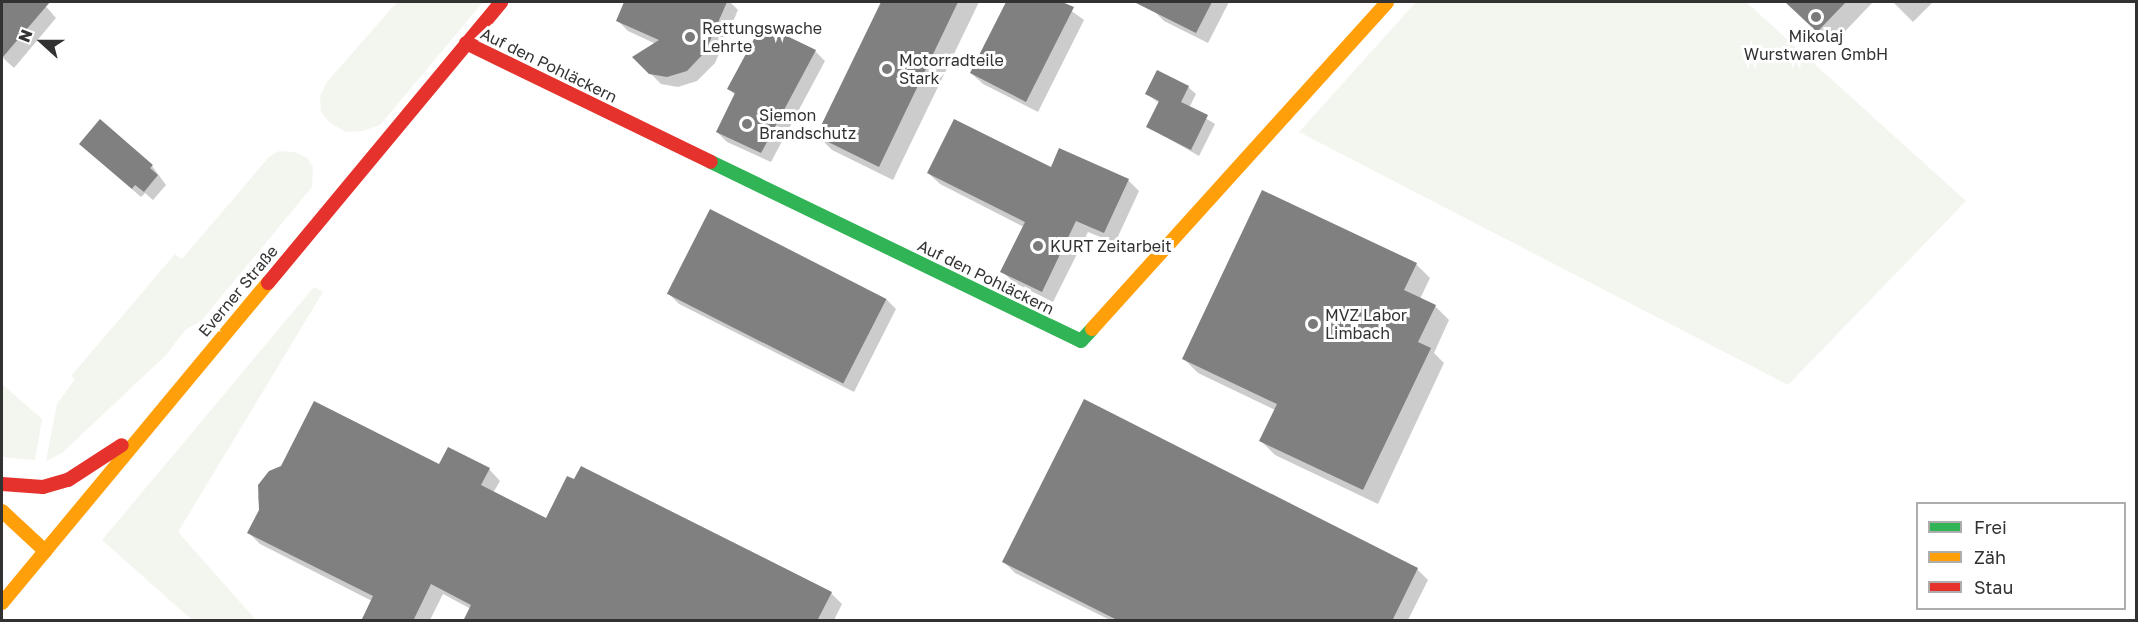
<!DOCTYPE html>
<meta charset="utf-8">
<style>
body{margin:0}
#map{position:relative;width:2138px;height:622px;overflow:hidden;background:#fff;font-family:"Golos Text",sans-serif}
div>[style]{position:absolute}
.green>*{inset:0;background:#f3f6ee}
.shadow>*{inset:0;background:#0003}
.building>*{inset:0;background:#808080;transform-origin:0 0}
.fast>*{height:14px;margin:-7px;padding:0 7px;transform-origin:7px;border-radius:7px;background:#30b455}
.slow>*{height:14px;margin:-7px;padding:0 7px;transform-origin:7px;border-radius:7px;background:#ff9f0a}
.jam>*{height:14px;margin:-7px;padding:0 7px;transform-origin:7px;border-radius:7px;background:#e5322d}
.dots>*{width:16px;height:16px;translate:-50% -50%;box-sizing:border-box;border:3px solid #fff;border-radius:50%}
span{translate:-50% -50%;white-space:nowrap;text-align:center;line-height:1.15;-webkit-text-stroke:6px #fff;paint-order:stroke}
.poi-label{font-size:16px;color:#323232}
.left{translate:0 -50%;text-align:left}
.street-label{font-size:16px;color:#323232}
.frame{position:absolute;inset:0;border:3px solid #323232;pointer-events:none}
.legend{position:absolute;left:1916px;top:502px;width:210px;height:108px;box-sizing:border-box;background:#fff;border:2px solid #adadad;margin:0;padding:8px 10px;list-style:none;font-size:18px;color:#323232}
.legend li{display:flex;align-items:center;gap:12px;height:30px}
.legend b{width:30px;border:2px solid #adadad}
.north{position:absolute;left:12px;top:12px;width:60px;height:60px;-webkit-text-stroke:4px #fff;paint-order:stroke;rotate:291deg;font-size:16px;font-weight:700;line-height:24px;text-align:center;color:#323232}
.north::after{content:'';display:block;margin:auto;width:21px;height:27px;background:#323232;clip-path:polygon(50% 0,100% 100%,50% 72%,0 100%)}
</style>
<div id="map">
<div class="green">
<i style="clip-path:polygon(397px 2px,483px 2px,380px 125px,363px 131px,346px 132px,330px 123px,321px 112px,320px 96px,327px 82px)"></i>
<i style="clip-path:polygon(1416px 2px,1746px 2px,1966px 201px,1788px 385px,1299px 132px)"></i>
<i style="clip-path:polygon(279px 151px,295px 152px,307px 158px,313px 167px,312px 187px,201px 321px,185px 330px,166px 355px,62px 453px,46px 461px,57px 404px,75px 379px,71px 376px,175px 254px,182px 259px,269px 157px)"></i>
<i style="clip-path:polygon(314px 287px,323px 292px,178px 532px,256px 620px,192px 620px,102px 540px)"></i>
<i style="clip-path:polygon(2px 384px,42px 419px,35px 460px,2px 457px)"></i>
</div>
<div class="shadow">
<i style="clip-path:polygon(2px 2px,42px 2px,56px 18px,14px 68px,2px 57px)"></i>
<i style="clip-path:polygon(626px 2px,730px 2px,738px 10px,715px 63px,697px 81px,678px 87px,661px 84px,634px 57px,656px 44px,628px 31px,618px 21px)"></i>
<i style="clip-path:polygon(883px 2px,979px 2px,893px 180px,832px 150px,818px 136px)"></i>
<i style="clip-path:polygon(1007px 2px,1059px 2px,1084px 20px,1038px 112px,983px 84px,971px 73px)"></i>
<i style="clip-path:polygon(1157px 2px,1229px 2px,1208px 43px,1164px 21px,1153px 10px)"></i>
<i style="clip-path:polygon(1787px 2px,1873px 2px,1832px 45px)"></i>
<i style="clip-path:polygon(1893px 2px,1933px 2px,1913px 22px)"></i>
<i style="clip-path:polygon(815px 51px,825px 61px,771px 162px,727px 142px,717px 132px,735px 95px,729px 89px)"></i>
<i style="clip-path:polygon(1188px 87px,1196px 94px,1189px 108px,1215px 124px,1199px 156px,1148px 127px,1159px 103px,1147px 94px)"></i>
<i style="clip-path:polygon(89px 152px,152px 166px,166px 185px,153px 200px,145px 193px,141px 197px)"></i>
<i style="clip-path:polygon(928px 173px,1128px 180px,1139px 191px,1115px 243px,1088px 232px,1053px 302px,1013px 282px,1002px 271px,1024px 227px,940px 184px)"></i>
<i style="clip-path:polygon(1416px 264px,1430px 278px,1420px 299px,1435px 306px,1449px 320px,1434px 353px,1444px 363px,1378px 504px,1275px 455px,1261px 441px,1275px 410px,1198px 373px,1184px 359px)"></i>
<i style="clip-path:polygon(669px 294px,886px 299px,896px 309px,854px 392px,679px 304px)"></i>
<i style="clip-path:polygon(440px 466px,489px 469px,500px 481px,493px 493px,546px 520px,831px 593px,842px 604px,834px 620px,465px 620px,471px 609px,443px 594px,430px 620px,367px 620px,372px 601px,260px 544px,249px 533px,260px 510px,258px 497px,266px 476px)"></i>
<i style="clip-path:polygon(1004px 562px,1417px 569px,1428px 580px,1408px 620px,1110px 620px,1015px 573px)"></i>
</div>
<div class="building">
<i style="clip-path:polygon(2px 2px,50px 2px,2px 58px)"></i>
<i style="clip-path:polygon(624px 2px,727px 2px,705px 52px,687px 71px,667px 77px,649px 74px,632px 57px,659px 40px,616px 21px)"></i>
<i style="clip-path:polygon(881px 2px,958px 2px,879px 167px,816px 136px)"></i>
<i style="clip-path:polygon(1006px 2px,1062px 2px,1074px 7px,1026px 102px,970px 73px)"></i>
<i style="clip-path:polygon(1134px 2px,1212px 2px,1196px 33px)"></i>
<i style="clip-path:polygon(1785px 2px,1846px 2px,1817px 32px)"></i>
<i style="clip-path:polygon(762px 24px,816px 50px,761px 153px,716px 132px,735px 93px,727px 89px)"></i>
<i style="clip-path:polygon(1157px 70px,1189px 86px,1181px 102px,1208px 115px,1191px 150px,1146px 127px,1159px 101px,1145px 94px)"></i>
<i style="clip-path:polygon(100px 119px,153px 165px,150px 168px,158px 175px,144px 192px,135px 185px,132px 189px,79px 144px)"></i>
<i style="clip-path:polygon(954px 119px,1051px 167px,1059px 148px,1129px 179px,1104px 233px,1076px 221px,1042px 292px,1000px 272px,1025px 222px,927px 173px)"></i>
<i style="clip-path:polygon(1262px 190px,1417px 263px,1404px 290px,1436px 305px,1418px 342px,1431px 348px,1363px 490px,1259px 441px,1277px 404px,1182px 359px)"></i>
<i style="left:710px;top:209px;width:198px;height:95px;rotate:27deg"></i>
<i style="clip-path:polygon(1084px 399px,1418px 568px,1392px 621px,1119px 621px,1002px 562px)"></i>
<i style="clip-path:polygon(314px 401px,439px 464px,448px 447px,490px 468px,481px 485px,546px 518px,567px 476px,574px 479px,581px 466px,832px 592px,817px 621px,463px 621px,471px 605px,431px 584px,413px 621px,361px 621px,373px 596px,247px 533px,259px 510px,258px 485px,269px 471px,281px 466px)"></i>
</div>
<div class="fast">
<i style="left:711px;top:162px;width:411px;rotate:25.8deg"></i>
<i style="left:1081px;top:341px;width:16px;rotate:-47deg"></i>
</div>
<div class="slow">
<i style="left:1092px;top:329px;width:440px;rotate:-47.9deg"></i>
<i style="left:2px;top:511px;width:59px;rotate:42.9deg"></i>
<i style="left:2px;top:603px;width:416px;rotate:-50.3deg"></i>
</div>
<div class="jam">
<i style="left:466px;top:43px;width:272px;rotate:25.9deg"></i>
<i style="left:268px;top:283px;width:365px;rotate:-50.3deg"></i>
<i style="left:2px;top:484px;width:41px;rotate:4.2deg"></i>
<i style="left:43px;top:487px;width:26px;rotate:-16deg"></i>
<i style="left:68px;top:480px;width:64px;rotate:-32.9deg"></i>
</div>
<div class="dots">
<i style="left:1816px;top:17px;background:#7a7a7a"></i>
<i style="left:690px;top:37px;background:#7a7a7a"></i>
<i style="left:887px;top:69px;background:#7a7a7a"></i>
<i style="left:747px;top:124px;background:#7a7a7a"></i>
<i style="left:1038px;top:246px;background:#7a7a7a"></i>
<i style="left:1313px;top:324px;background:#7a7a7a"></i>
</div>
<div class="poi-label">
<span class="left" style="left:702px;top:37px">Rettungswache<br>Lehrte</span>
<span style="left:1816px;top:45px">Mikolaj<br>Wurstwaren GmbH</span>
<span class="left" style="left:899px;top:69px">Motorradteile<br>Stark</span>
<span class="left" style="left:759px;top:124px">Siemon<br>Brandschutz</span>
<span class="left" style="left:1050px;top:246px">KURT Zeitarbeit</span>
<span class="left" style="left:1325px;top:324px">MVZ Labor<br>Limbach</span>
</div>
<div class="street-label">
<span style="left:549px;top:65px;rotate:26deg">Auf den Pohläckern</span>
<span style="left:986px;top:277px;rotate:26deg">Auf den Pohläckern</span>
<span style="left:238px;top:291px;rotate:-50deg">Everner Straße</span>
</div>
<div class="frame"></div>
<ul class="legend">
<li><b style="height:8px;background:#30b455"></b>Frei</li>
<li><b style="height:8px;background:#ff9f0a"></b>Zäh</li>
<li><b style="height:8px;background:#e5322d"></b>Stau</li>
</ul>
<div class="north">N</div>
</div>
